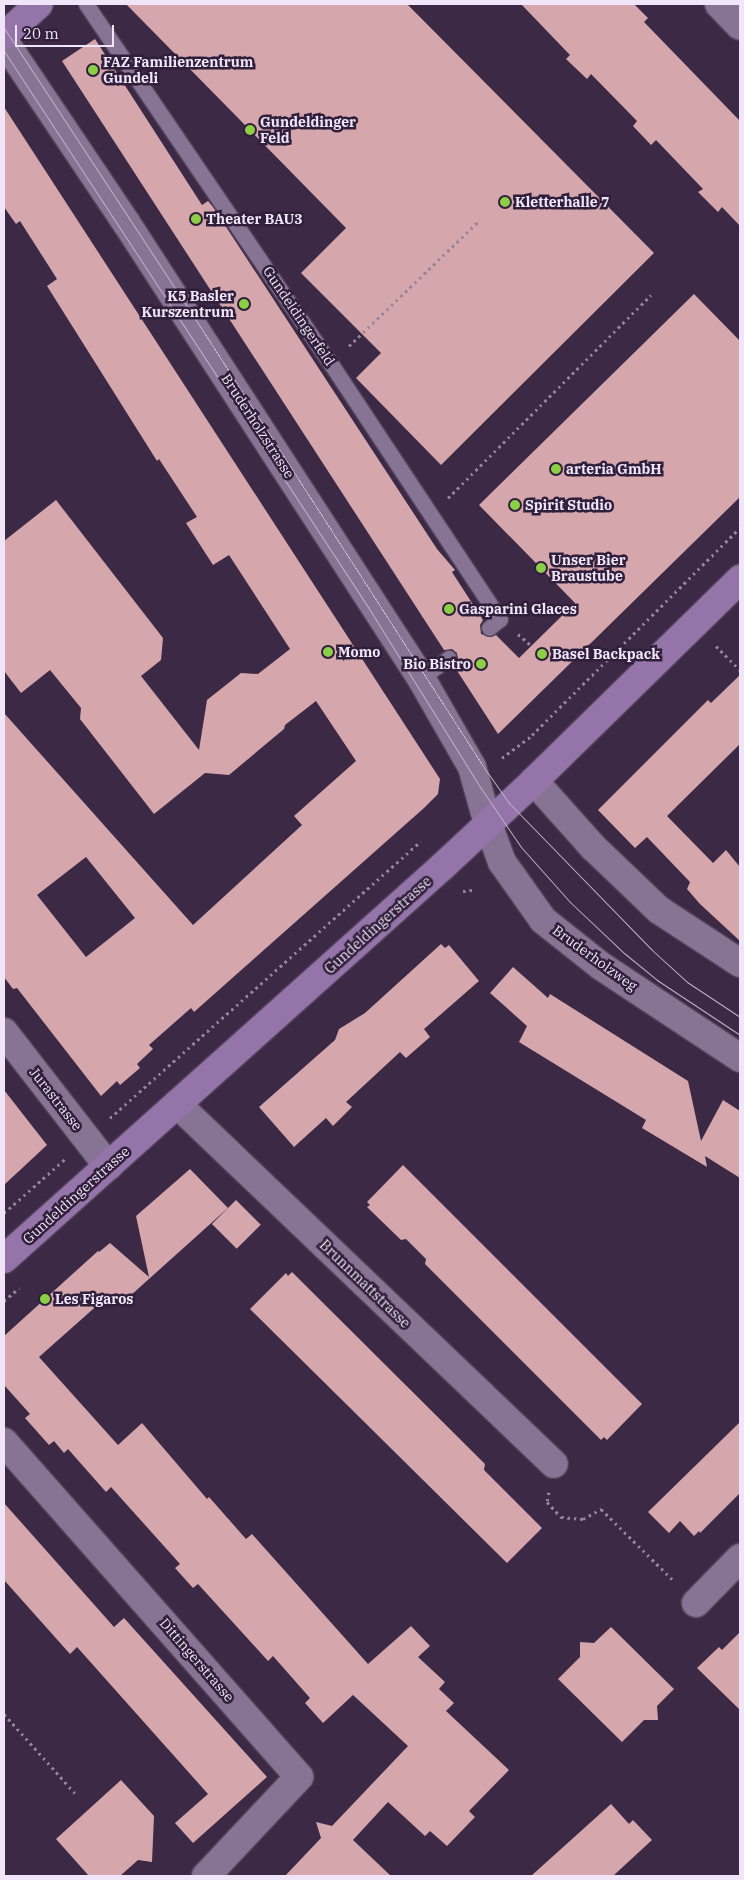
<!DOCTYPE html>
<style>
body{margin:0}
#map{position:relative;width:744px;height:1880px;overflow:hidden;background:#3b2946;font-family:"IBM Plex Serif",serif}
div>[style]{position:absolute}
.building>*{inset:0;background:#d5a7ac;transform-origin:0 0}
.path>*{height:3px;margin-top:-1.5px;transform-origin:0;background:repeating-linear-gradient(90deg,#94859d 0 2.5px,transparent 0 6.5px)}
.roads{filter:drop-shadow(1px 0 #53445c) drop-shadow(-1px 0 #53445c) drop-shadow(0 1px #53445c) drop-shadow(0 -1px #53445c)}
.lane>*{height:15px;margin:-7.5px;padding:0 7.5px;transform-origin:7.5px;border-radius:7.5px;background:#877394}
.street>*{height:28px;margin:-14px;padding:0 14px;transform-origin:14px;border-radius:14px;background:#877394}
.secondary>*{height:28px;margin:-14px;padding:0 14px;transform-origin:14px;border-radius:14px;background:#9474a9}
.tram>*{height:1px;margin:-0.5px;padding:0 0.5px;transform-origin:0.5px;border-radius:0.5px;background:#bfb2c7}
.dots>*{width:14px;height:14px;translate:-50% -50%;box-sizing:border-box;border:2px solid #301f3b;border-radius:50%}
span{translate:-50% -50%;white-space:nowrap;text-align:center;line-height:1.15;-webkit-text-stroke:5px #301f3b;paint-order:stroke}
.poi-label{font-size:14px;color:#f1e6f9;font-weight:700}
.left{translate:0 -50%;text-align:left}
.right{translate:-100% -50%;text-align:right}
.street-label{font-size:14px;color:#f1e6f9}
.frame{position:absolute;inset:0;border:5px solid #f1e6f9;pointer-events:none}
.scale{position:absolute;left:15px;top:25px;width:99px;height:22px;box-sizing:border-box;border:2px solid #f1e6f9;border-top:0;padding-left:6px;font-size:15px;line-height:18px;white-space:nowrap;color:#f1e6f9;-webkit-text-stroke:4px #301f3b;paint-order:stroke}
</style>
<div id="map">
<div class="building">
<i style="clip-path:polygon(126px 4px,407px 4px,654px 253px,441px 465px,356px 378px,381px 353px,301px 273px,346px 228px)"></i>
<i style="clip-path:polygon(521px 4px,634px 4px,648px 18px,644px 22px,740px 121px,740px 226px,722px 207px,718px 212px,698px 192px,703px 189px,656px 140px,651px 145px,633px 126px,637px 121px,591px 74px,587px 79px,566px 59px,570px 55px)"></i>
<i style="clip-path:polygon(95px 39px,202px 205px,208px 201px,213px 207px,437px 549px,455px 570px,452px 572px,483px 620px,480px 625px,481px 634px,490px 637px,496px 635px,519px 658px,575px 603px,479px 505px,694px 294px,740px 341px,740px 497px,498px 734px,454px 666px,458px 661px,457px 653px,452px 649px,444px 650px,62px 61px)"></i>
<i style="clip-path:polygon(evenodd,4px 107px,440px 779px,438px 794px,424px 808px,194px 1012px,191px 1008px,149px 1045px,153px 1049px,137px 1064px,140px 1068px,120px 1085px,117px 1081px,101px 1096px,17px 988px,13px 989px,4px 977px,4px 713px,193px 925px,302px 825px,294px 816px,356px 761px,316px 701px,285px 725px,284px 729px,229px 775px,205px 773px,154px 814px,80px 719px,81px 708px,50px 670px,21px 693px,4px 671px,4px 541px,56px 500px,163px 638px,161px 660px,141px 676px,199px 750px,207px 700px,241px 673px,258px 674px,290px 649px,229px 555px,213px 565px,186px 523px,197px 517px,159px 459px,157px 461px,47px 286px,57px 279px,20px 221px,16px 224px,4px 207px,4px 107px,86px 857px,135px 918px,86px 957px,37px 895px,86px 857px)"></i>
<i style="clip-path:polygon(740px 675px,740px 744px,667px 816px,713px 863px,726px 850px,740px 867px,740px 941px,700px 904px,687px 889px,690px 882px,647px 837px,635px 848px,598px 810px,708px 700px,711px 703px)"></i>
<i style="clip-path:polygon(441px 944px,445px 948px,449px 945px,479px 981px,424px 1029px,430px 1037px,406px 1058px,400px 1052px,346px 1102px,352px 1107px,333px 1126px,326px 1118px,294px 1147px,259px 1107px,335px 1040px,339px 1029px,365px 1013px)"></i>
<i style="clip-path:polygon(513px 967px,548px 998px,550px 994px,688px 1081px,701px 1141px,723px 1100px,740px 1111px,740px 1178px,705px 1156px,707px 1167px,642px 1128px,646px 1120px,519px 1042px,527px 1026px,490px 993px)"></i>
<i style="clip-path:polygon(4px 1090px,47px 1145px,4px 1185px)"></i>
<i style="clip-path:polygon(403px 1165px,642px 1404px,607px 1440px,604px 1437px,601px 1440px,425px 1264px,426px 1259px,406px 1239px,401px 1240px,367px 1207px,370px 1205px,367px 1202px)"></i>
<i style="clip-path:polygon(190px 1169px,228px 1208px,120px 1305px,110px 1294px,39px 1357px,118px 1445px,142px 1423px,207px 1499px,209px 1497px,246px 1539px,252px 1534px,368px 1664px,411px 1626px,430px 1646px,418px 1657px,445px 1682px,439px 1689px,454px 1703px,446px 1711px,509px 1770px,469px 1811px,475px 1817px,447px 1846px,430px 1831px,425px 1836px,388px 1802px,353px 1840px,391px 1876px,285px 1876px,321px 1838px,316px 1822px,332px 1826px,408px 1746px,353px 1695px,323px 1723px,305px 1703px,310px 1698px,273px 1656px,268px 1661px,198px 1584px,193px 1588px,175px 1568px,180px 1564px,111px 1487px,106px 1492px,68px 1449px,64px 1453px,54px 1441px,49px 1445px,25px 1418px,30px 1414px,4px 1385px,4px 1336px,98px 1251px,99px 1252px,110px 1243px,149px 1277px,136px 1216px)"></i>
<i style="left:236px;top:1200px;width:35px;height:34px;rotate:45deg"></i>
<i style="clip-path:polygon(292px 1272px,485px 1464px,484px 1470px,542px 1528px,507px 1563px,250px 1309px,286px 1273px,288px 1276px)"></i>
<i style="clip-path:polygon(740px 1422px,740px 1493px,700px 1533px,699px 1531px,694px 1536px,680px 1521px,669px 1533px,648px 1512px)"></i>
<i style="clip-path:polygon(4px 1503px,114px 1627px,124px 1618px,267px 1777px,193px 1843px,175px 1823px,208px 1794px,77px 1647px,70px 1654px,4px 1580px)"></i>
<i style="clip-path:polygon(611px 1627px,674px 1689px,657px 1706px,658px 1720px,644px 1720px,622px 1742px,558px 1679px,580px 1657px,580px 1642px,594px 1643px)"></i>
<i style="clip-path:polygon(740px 1632px,740px 1710px,697px 1668px,719px 1647px,722px 1650px)"></i>
<i style="clip-path:polygon(121px 1780px,154px 1816px,152px 1862px,138px 1860px,120px 1876px,89px 1876px,56px 1839px)"></i>
<i style="clip-path:polygon(611px 1804px,629px 1824px,633px 1820px,652px 1840px,613px 1876px,531px 1876px)"></i>
</div>
<div class="path">
<i style="left:349px;top:346px;width:182px;rotate:-43.9deg"></i>
<i style="left:448px;top:498px;width:287px;rotate:-45deg"></i>
<i style="left:518px;top:634px;width:18px;rotate:41deg"></i>
<i style="left:716px;top:646px;width:34px;rotate:45deg"></i>
<i style="left:502px;top:758px;width:38px;rotate:-37deg"></i>
<i style="left:532px;top:735px;width:293px;rotate:-44.9deg"></i>
<i style="left:463px;top:891px;width:9px;rotate:-6deg"></i>
<i style="left:110px;top:1118px;width:416px;rotate:-41.7deg"></i>
<i style="left:4px;top:1213px;width:81px;rotate:-41.5deg"></i>
<i style="left:4px;top:1301px;width:20px;rotate:-41deg"></i>
<i style="left:549px;top:1492px;width:10px;rotate:101deg"></i>
<i style="left:547px;top:1502px;width:21px;rotate:47deg"></i>
<i style="left:561px;top:1517px;width:22px;rotate:5deg"></i>
<i style="left:583px;top:1519px;width:21px;rotate:-29deg"></i>
<i style="left:601px;top:1509px;width:103px;rotate:44.6deg"></i>
<i style="left:4px;top:1714px;width:106px;rotate:48.1deg"></i>
</div>
<div class="roads">
<div class="lane">
<i style="left:86px;top:4px;width:435px;rotate:55.8deg"></i>
<i style="left:331px;top:364px;width:306px;rotate:56.5deg"></i>
<i style="left:500px;top:619px;width:14px;rotate:141deg"></i>
<i style="left:421px;top:678px;width:34px;rotate:-36deg"></i>
</div>
<div class="street">
<i style="left:719px;top:4px;width:30px;rotate:46deg"></i>
<i style="left:4px;top:41px;width:220px;rotate:56.1deg"></i>
<i style="left:127px;top:224px;width:541px;rotate:57.07deg"></i>
<i style="left:421px;top:678px;width:103px;rotate:60.2deg"></i>
<i style="left:472px;top:767px;width:59px;rotate:74.3deg"></i>
<i style="left:488px;top:824px;width:40px;rotate:69.8deg"></i>
<i style="left:502px;top:862px;width:71px;rotate:54.7deg"></i>
<i style="left:543px;top:920px;width:74px;rotate:38.4deg"></i>
<i style="left:601px;top:966px;width:167px;rotate:33.5deg"></i>
<i style="left:534px;top:781px;width:89px;rotate:48.2deg"></i>
<i style="left:593px;top:847px;width:91px;rotate:43.7deg"></i>
<i style="left:659px;top:910px;width:97px;rotate:33.2deg"></i>
<i style="left:4px;top:1032px;width:170px;rotate:52.2deg"></i>
<i style="left:177px;top:1104px;width:521px;rotate:43.68deg"></i>
<i style="left:4px;top:1442px;width:446px;rotate:48.6deg"></i>
<i style="left:299px;top:1777px;width:136px;rotate:133.2deg"></i>
<i style="left:696px;top:1603px;width:63px;rotate:-45.6deg"></i>
</div>
<div class="secondary">
<i style="left:4px;top:36px;width:47px;rotate:-42.4deg"></i>
<i style="left:4px;top:1259px;width:589px;rotate:-41.84deg"></i>
<i style="left:443px;top:866px;width:125px;rotate:-43deg"></i>
<i style="left:534px;top:781px;width:289px;rotate:-44.4deg"></i>
</div>
</div>
<div class="tram">
<i style="left:4px;top:28px;width:363px;rotate:56.7deg"></i>
<i style="left:203px;top:331px;width:521px;rotate:57.23deg"></i>
<i style="left:485px;top:769px;width:42px;rotate:54.8deg"></i>
<i style="left:509px;top:803px;width:205px;rotate:45.8deg"></i>
<i style="left:652px;top:950px;width:47px;rotate:42.4deg"></i>
<i style="left:687px;top:982px;width:64px;rotate:33.4deg"></i>
<i style="left:4px;top:51px;width:665px;rotate:56.79deg"></i>
<i style="left:368px;top:607px;width:208px;rotate:58.1deg"></i>
<i style="left:478px;top:784px;width:76px;rotate:55.7deg"></i>
<i style="left:521px;top:847px;width:74px;rotate:48.3deg"></i>
<i style="left:570px;top:902px;width:74px;rotate:43.4deg"></i>
<i style="left:624px;top:953px;width:43px;rotate:39.3deg"></i>
<i style="left:657px;top:980px;width:100px;rotate:33.5deg"></i>
</div>
<div class="dots">
<i style="left:93px;top:70px;background:#8cce45"></i>
<i style="left:250px;top:130px;background:#8cce45"></i>
<i style="left:505px;top:202px;background:#8cce45"></i>
<i style="left:196px;top:219px;background:#8cce45"></i>
<i style="left:244px;top:304px;background:#8cce45"></i>
<i style="left:556px;top:469px;background:#8cce45"></i>
<i style="left:515px;top:505px;background:#8cce45"></i>
<i style="left:541px;top:568px;background:#8cce45"></i>
<i style="left:449px;top:609px;background:#8cce45"></i>
<i style="left:328px;top:652px;background:#8cce45"></i>
<i style="left:542px;top:654px;background:#8cce45"></i>
<i style="left:481px;top:664px;background:#8cce45"></i>
<i style="left:45px;top:1299px;background:#8cce45"></i>
</div>
<div class="poi-label">
<span class="left" style="left:103px;top:70px">FAZ Familienzentrum<br>Gundeli</span>
<span class="left" style="left:260px;top:130px">Gundeldinger<br>Feld</span>
<span class="left" style="left:515px;top:202px">Kletterhalle 7</span>
<span class="left" style="left:206px;top:219px">Theater BAU3</span>
<span class="right" style="left:234px;top:304px">K5 Basler<br>Kurszentrum</span>
<span class="left" style="left:566px;top:469px">arteria GmbH</span>
<span class="left" style="left:525px;top:505px">Spirit Studio</span>
<span class="left" style="left:551px;top:568px">Unser Bier<br>Braustube</span>
<span class="left" style="left:459px;top:609px">Gasparini Glaces</span>
<span class="left" style="left:338px;top:652px">Momo</span>
<span class="left" style="left:552px;top:654px">Basel Backpack</span>
<span class="right" style="left:471px;top:664px">Bio Bistro</span>
<span class="left" style="left:55px;top:1299px">Les Figaros</span>
</div>
<div class="street-label">
<span style="left:299px;top:316px;rotate:56deg">Gundeldingerfeld</span>
<span style="left:258px;top:426px;rotate:57deg">Bruderholzstrasse</span>
<span style="left:378px;top:925px;rotate:-42deg">Gundeldingerstrasse</span>
<span style="left:595px;top:958px;rotate:36deg">Bruderholzweg</span>
<span style="left:56px;top:1099px;rotate:52deg">Jurastrasse</span>
<span style="left:76px;top:1195px;rotate:-42deg">Gundeldingerstrasse</span>
<span style="left:365px;top:1284px;rotate:44deg">Brunnmattstrasse</span>
<span style="left:197px;top:1660px;rotate:49deg">Dittingerstrasse</span>
</div>
<div class="frame"></div>
<div class="scale">20 m</div>
</div>
